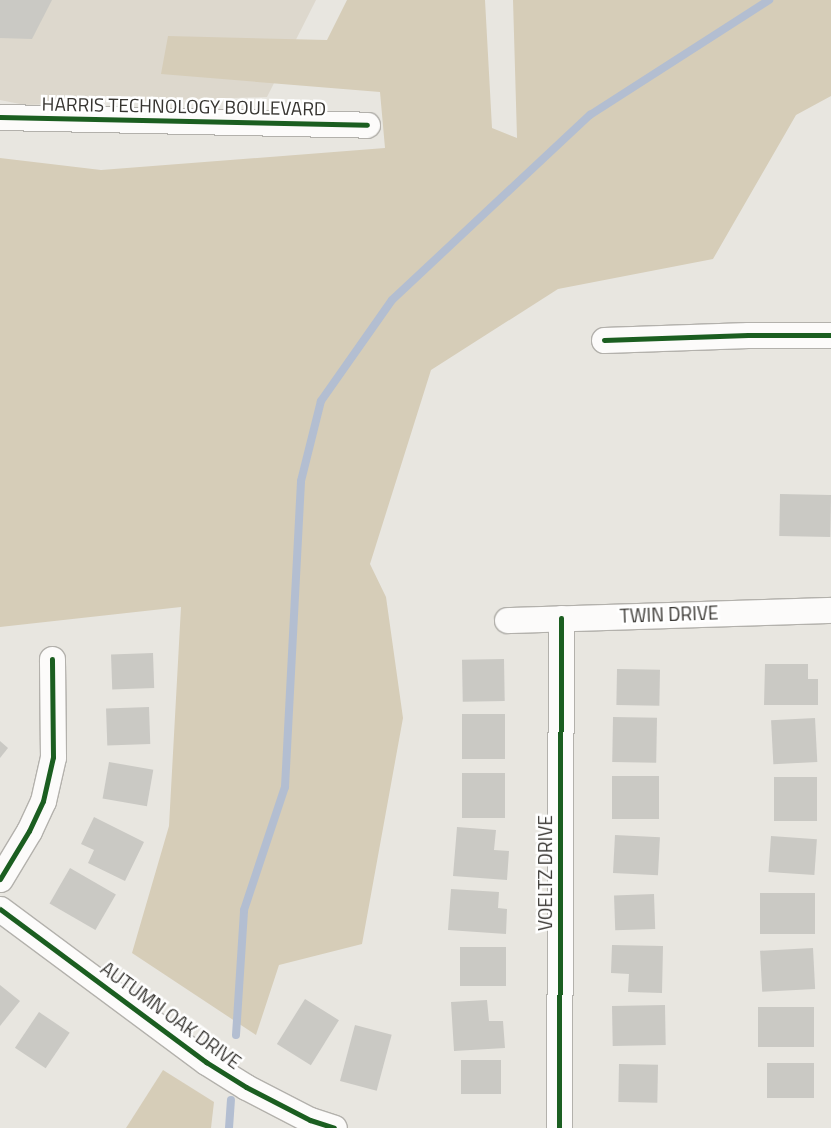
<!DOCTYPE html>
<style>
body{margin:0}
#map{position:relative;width:831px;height:1128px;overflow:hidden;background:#e8e6e0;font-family:"Titillium Web",sans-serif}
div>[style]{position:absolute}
.built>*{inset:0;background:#ddd8cd}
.forest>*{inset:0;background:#d6cdb8}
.stream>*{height:8px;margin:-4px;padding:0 4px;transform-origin:4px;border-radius:4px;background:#b3bed1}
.building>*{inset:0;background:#cac9c4;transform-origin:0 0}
.roads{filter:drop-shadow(1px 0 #b3b1ac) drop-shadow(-1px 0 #b3b1ac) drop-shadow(0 1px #b3b1ac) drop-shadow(0 -1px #b3b1ac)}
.minor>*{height:25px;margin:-12.5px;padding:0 12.5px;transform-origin:12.5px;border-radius:12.5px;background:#fcfbfa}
.cycleway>*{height:5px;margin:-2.5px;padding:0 2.5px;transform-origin:2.5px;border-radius:2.5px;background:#1b5e20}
span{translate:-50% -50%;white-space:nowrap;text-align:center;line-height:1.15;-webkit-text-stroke:5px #fff;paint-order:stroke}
.street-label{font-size:19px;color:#363430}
</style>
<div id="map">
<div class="built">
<i style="clip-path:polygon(0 0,316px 0,267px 97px,25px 105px,0 100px)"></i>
</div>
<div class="forest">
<i style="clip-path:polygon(347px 0,485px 0,492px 128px,517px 138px,513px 0,831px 0,831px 96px,796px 115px,713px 259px,558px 289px,431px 370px,370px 564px,386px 597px,403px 718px,362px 944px,279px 965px,256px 1035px,132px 953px,169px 826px,181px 607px,0 627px,0 158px,101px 170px,385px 148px,380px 92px,161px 74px,168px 36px,327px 40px)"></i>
<i style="clip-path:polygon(163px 1070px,214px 1102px,211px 1128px,126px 1128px)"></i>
</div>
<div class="stream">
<i style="left:236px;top:1035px;width:125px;rotate:-86.3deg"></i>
<i style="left:244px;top:910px;width:130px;rotate:-71.6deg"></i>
<i style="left:285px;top:787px;width:306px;rotate:-87deg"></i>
<i style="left:301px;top:481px;width:82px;rotate:-76deg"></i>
<i style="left:321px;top:401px;width:123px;rotate:-54.9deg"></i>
<i style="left:392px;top:300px;width:271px;rotate:-43.1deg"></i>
<i style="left:590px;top:115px;width:213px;rotate:-32.7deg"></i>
<i style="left:229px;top:1128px;width:28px;rotate:-86deg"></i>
</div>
<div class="building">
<i style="clip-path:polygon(0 0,52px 0,32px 39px,0 38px)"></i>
<i style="left:780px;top:494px;width:51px;height:42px;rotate:1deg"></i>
<i style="left:153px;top:653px;width:35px;height:42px;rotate:88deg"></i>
<i style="left:504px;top:659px;width:42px;height:42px;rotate:89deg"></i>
<i style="clip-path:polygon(765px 664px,808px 664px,808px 679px,818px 679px,818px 705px,764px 705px)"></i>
<i style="left:617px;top:669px;width:43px;height:36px;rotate:1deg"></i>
<i style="left:149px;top:707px;width:37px;height:43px;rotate:88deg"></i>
<i style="left:462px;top:714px;width:43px;height:45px"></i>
<i style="left:613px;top:717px;width:44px;height:45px;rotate:1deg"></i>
<i style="left:815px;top:718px;width:44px;height:44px;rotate:87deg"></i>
<i style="clip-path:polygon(0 741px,8px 748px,0 758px)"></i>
<i style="left:109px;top:762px;width:45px;height:37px;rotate:10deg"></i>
<i style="left:462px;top:773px;width:43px;height:45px"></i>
<i style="left:612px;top:776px;width:47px;height:43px"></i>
<i style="left:774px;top:777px;width:43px;height:44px"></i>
<i style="clip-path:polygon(94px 817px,144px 842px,125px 881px,88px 863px,94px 850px,81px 844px)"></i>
<i style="clip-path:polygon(457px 827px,496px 830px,494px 850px,509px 851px,507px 880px,453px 876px)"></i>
<i style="left:615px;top:835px;width:45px;height:38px;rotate:3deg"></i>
<i style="left:771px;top:836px;width:46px;height:36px;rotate:4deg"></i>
<i style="left:70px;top:868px;width:53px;height:41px;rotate:30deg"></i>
<i style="clip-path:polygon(451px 889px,499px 892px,498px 908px,507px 909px,506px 934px,448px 930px)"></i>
<i style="left:760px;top:893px;width:55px;height:41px"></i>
<i style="left:654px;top:894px;width:35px;height:40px;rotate:88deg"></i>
<i style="clip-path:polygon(612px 945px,663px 946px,662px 993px,628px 992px,629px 974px,611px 973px)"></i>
<i style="left:460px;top:947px;width:46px;height:39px"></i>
<i style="left:813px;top:948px;width:41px;height:53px;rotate:87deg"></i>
<i style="clip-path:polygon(0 985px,20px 1001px,0 1026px)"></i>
<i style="left:305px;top:999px;width:40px;height:53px;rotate:32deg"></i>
<i style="clip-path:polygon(487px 1000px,489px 1021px,503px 1021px,505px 1048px,454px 1051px,451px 1002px)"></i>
<i style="left:665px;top:1005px;width:40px;height:53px;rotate:89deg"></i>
<i style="left:814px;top:1007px;width:40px;height:56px;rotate:90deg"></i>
<i style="left:39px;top:1012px;width:37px;height:43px;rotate:34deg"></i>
<i style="left:355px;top:1025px;width:38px;height:58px;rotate:15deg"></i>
<i style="left:461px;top:1060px;width:40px;height:34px"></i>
<i style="left:767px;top:1063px;width:47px;height:35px"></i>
<i style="left:619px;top:1064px;width:39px;height:38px;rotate:1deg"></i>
</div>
<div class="roads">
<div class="minor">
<i style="left:0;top:117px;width:367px;rotate:1.2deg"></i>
<i style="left:604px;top:340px;width:144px;rotate:-2deg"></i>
<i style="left:748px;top:335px;width:83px"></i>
<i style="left:507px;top:620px;width:324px;rotate:-1.8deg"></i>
<i style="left:0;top:879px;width:56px;rotate:-58.9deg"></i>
<i style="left:29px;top:831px;width:33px;rotate:-65deg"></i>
<i style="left:43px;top:801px;width:45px;rotate:-77.2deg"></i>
<i style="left:53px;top:757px;width:98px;rotate:-90.6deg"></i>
<i style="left:0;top:909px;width:257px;rotate:36.6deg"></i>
<i style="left:206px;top:1062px;width:47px;rotate:32deg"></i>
<i style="left:246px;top:1087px;width:72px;rotate:27.3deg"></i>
<i style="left:310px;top:1120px;width:25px;rotate:18deg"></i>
<i style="left:559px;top:1128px;width:510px;rotate:-89.78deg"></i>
</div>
</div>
<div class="cycleway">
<i style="left:0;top:117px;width:367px;rotate:1.2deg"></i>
<i style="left:604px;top:340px;width:144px;rotate:-2deg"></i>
<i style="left:748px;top:335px;width:83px"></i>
<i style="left:0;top:879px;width:56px;rotate:-58.9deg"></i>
<i style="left:29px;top:831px;width:33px;rotate:-65deg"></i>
<i style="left:43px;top:801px;width:45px;rotate:-77.2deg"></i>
<i style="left:53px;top:757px;width:98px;rotate:-90.6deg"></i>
<i style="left:0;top:909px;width:257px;rotate:36.6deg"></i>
<i style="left:206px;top:1062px;width:47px;rotate:32deg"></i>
<i style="left:246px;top:1087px;width:72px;rotate:27.3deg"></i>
<i style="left:310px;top:1120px;width:25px;rotate:18deg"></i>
<i style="left:559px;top:1128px;width:510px;rotate:-89.78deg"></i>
</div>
<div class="street-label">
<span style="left:184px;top:106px;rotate:1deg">HARRIS TECHNOLOGY BOULEVARD</span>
<span style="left:669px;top:614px;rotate:-2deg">TWIN DRIVE</span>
<span style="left:545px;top:873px;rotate:-90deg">VOELTZ DRIVE</span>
<span style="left:171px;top:1015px;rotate:36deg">AUTUMN OAK DRIVE</span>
</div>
</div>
